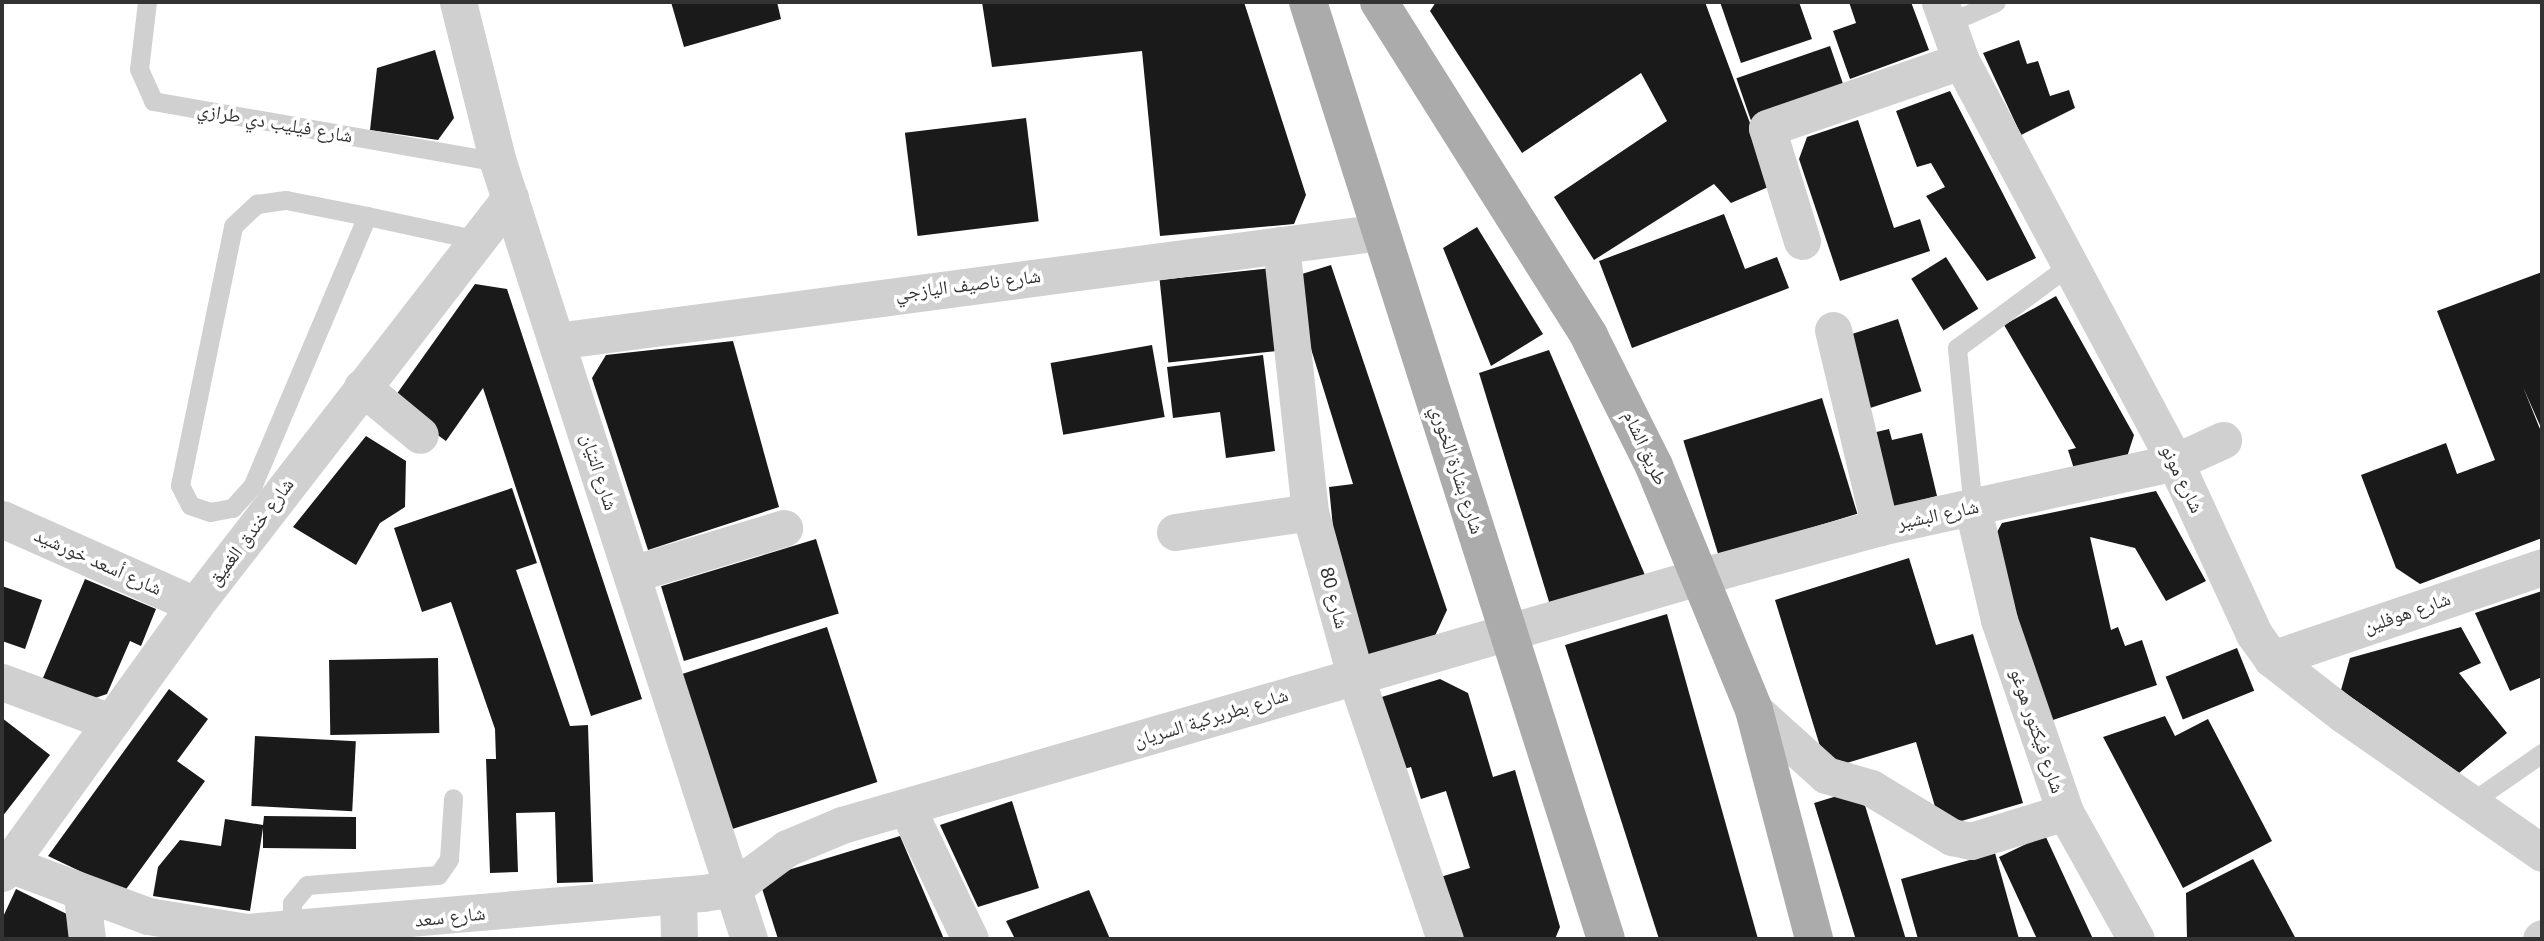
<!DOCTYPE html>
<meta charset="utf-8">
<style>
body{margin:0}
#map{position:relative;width:2544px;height:941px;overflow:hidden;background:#fff;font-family:Arial,"Noto Naskh Arabic",sans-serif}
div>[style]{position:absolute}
.building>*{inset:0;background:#1a1a1a;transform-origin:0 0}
.lane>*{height:19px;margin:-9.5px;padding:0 9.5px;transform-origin:9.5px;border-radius:9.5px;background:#d0d0d0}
.street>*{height:37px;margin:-18.5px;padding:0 18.5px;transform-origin:18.5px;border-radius:18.5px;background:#d0d0d0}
.primary>*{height:38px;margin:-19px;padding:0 19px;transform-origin:19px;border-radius:19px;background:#ababab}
span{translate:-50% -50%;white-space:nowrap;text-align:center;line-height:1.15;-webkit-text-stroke:7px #fff;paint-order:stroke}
.street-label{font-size:19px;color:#333}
.frame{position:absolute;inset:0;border:4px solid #333;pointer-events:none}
</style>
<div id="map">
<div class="building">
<i style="clip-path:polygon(671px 2px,777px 2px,781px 19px,684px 47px)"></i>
<i style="clip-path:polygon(982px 2px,1244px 2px,1306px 195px,1294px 224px,1160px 236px,1142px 51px,992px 67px)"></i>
<i style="clip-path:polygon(1436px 2px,1705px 2px,1773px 185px,1731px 203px,1714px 184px,1594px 260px,1554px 197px,1667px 121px,1641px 73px,1522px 153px,1430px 11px)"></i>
<i style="clip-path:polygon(1720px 2px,1799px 2px,1812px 39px,1741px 63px)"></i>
<i style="clip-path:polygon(1849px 2px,1911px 2px,1929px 50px,1850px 79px,1833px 31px,1856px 23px)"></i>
<i style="clip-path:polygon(2019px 40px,2027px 64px,2038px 61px,2050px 96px,2069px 90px,2075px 108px,2021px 135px,1983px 53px)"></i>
<i style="left:1830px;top:46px;width:46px;height:99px;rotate:71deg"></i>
<i style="clip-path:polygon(435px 50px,454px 118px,438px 140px,370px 130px,377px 68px)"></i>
<i style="clip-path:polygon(1950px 91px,2036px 258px,1987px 281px,1926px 196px,1945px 187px,1931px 163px,1917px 167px,1896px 111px)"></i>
<i style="left:1026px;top:118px;width:104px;height:122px;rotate:83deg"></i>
<i style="clip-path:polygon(1858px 120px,1894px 228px,1920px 219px,1930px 251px,1840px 281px,1799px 159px,1807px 137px)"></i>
<i style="clip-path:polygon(1724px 214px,1745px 269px,1777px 257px,1789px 288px,1632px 348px,1599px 261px)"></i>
<i style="clip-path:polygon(1477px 227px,1543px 334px,1491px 366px,1443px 248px)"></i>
<i style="left:1946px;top:257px;width:61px;height:41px;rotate:58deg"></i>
<i style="clip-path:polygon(1331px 265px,1447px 610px,1433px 640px,1354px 664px,1341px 608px,1329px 487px,1353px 484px,1289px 278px)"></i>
<i style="left:1273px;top:268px;width:83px;height:114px;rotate:84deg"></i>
<i style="clip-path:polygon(2542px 272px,2542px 430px,2523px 387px,2542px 434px,2542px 538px,2420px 584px,2396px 568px,2361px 475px,2446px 443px,2457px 474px,2495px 460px,2437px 311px)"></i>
<i style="clip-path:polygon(475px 284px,507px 289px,642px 699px,591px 716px,483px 388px,446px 441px,391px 402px)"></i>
<i style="clip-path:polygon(2056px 296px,2134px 435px,2126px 460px,2076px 475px,2068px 450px,2076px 448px,2004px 325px)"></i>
<i style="left:1898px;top:319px;width:76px;height:54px;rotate:72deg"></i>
<i style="clip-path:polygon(733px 341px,779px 507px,648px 550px,592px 378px,606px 355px)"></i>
<i style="left:1152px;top:345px;width:73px;height:103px;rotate:80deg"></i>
<i style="clip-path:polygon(1549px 350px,1645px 575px,1550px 605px,1479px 373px)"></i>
<i style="clip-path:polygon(1263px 355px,1275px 451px,1226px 458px,1220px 412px,1173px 418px,1167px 367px)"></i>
<i style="left:1822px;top:398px;width:121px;height:145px;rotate:73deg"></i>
<i style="clip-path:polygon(1889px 429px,1892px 440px,1922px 433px,1937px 496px,1885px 509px,1868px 434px)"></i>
<i style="clip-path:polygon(366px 436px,406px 461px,405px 507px,380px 523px,356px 565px,293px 527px)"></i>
<i style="clip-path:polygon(512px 488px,537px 563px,516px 570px,570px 726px,588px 725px,593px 882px,557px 883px,555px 812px,516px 813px,518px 872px,490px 873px,486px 759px,496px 759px,495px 729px,451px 602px,422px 612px,394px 528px)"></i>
<i style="clip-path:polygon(2156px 491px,2206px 581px,2166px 601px,2135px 548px,2090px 537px,2111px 630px,2118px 627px,2125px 646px,2142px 640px,2157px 685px,2047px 722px,1988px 548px,2002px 523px)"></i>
<i style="left:816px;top:539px;width:78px;height:162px;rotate:73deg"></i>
<i style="clip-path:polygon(1909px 558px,1936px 645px,1973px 634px,2023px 803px,1941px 827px,1916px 742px,1827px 769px,1775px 600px)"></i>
<i style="clip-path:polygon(85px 579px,156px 609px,141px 646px,130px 641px,107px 694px,83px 702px,40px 685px)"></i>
<i style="clip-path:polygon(2px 586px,42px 600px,25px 649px,2px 641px)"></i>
<i style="clip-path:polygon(2542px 591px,2542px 677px,2510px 691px,2475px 613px)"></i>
<i style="clip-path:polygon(1667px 614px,1758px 939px,1659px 939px,1565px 645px)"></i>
<i style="left:827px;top:627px;width:163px;height:154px;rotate:72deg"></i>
<i style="clip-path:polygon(2461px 627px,2481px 663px,2459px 673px,2507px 733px,2459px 773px,2341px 690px,2350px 658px)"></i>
<i style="left:2237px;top:648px;width:46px;height:77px;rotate:68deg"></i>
<i style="left:438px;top:658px;width:75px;height:109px;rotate:89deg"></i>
<i style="clip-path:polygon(1440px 679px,1468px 693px,1493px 777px,1515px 770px,1560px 927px,1555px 939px,1456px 939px,1437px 878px,1470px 868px,1446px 791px,1421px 799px,1411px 767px,1393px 772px,1372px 700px)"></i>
<i style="clip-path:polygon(169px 689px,208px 719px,177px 761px,205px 781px,124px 892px,48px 856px)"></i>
<i style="clip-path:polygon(2165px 716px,2175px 736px,2208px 719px,2272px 841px,2183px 888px,2103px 737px)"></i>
<i style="clip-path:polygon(2px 718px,50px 755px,2px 817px)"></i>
<i style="left:255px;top:736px;width:101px;height:70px;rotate:3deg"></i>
<i style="left:1860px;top:789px;width:157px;height:48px;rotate:73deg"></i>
<i style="clip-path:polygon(1012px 801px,1039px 888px,978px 907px,940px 825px)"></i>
<i style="clip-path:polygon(264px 816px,356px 817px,356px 849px,263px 848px,263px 828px,250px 911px,153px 896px,158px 867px,180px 840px,221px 846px,225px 819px,263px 825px)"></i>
<i style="clip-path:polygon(2045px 835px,2093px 939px,2037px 939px,1999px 857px)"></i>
<i style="clip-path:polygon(900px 836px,944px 939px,778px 939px,759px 879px)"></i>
<i style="clip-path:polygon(1995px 853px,2019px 939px,1918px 939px,1901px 879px)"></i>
<i style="clip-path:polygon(2253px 859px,2296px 939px,2187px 939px,2186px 893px)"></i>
<i style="clip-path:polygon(16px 889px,79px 920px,69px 939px,2px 939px,2px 919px)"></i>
<i style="clip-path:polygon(1089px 890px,1110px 939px,1015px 939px,1006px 921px)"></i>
</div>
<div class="lane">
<i style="left:147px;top:2px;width:67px;rotate:96.8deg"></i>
<i style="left:139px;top:69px;width:35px;rotate:66deg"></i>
<i style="left:153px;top:101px;width:350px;rotate:10deg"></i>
<i style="left:1948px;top:23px;width:52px;rotate:-23.6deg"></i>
<i style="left:367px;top:216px;width:292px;rotate:113deg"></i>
<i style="left:253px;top:485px;width:31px;rotate:132deg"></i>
<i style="left:232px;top:508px;width:22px;rotate:170deg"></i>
<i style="left:210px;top:512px;width:21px;rotate:-161deg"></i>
<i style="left:190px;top:505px;width:22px;rotate:-117deg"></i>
<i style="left:180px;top:485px;width:264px;rotate:-78.4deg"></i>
<i style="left:233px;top:226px;width:33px;rotate:-43deg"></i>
<i style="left:257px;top:204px;width:29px;rotate:-8deg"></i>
<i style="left:286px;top:200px;width:83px;rotate:11.2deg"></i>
<i style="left:367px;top:216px;width:114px;rotate:12.2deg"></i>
<i style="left:1973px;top:509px;width:162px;rotate:-95.7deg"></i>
<i style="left:1957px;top:348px;width:137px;rotate:-36.4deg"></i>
<i style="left:2470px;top:803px;width:88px;rotate:-34.8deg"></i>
<i style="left:292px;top:930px;width:27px;rotate:-90deg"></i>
<i style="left:292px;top:903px;width:23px;rotate:-50deg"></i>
<i style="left:307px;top:885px;width:131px;rotate:-4.4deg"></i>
<i style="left:438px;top:875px;width:19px;rotate:-55deg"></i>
<i style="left:449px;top:859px;width:61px;rotate:-86.2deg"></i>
</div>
<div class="street">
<i style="left:458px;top:2px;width:165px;rotate:76deg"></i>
<i style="left:498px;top:162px;width:817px;rotate:72.1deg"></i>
<i style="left:1940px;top:2px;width:63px;rotate:70.4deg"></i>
<i style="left:1961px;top:61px;width:455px;rotate:61.9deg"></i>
<i style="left:2175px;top:462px;width:189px;rotate:65.3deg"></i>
<i style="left:2254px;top:634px;width:31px;rotate:54deg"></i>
<i style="left:2272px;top:659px;width:90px;rotate:37.8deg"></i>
<i style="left:2343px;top:714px;width:243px;rotate:34.9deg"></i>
<i style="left:1802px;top:241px;width:118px;rotate:-107.2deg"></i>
<i style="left:1767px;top:128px;width:205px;rotate:-19.1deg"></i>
<i style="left:1281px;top:245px;width:269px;rotate:83.8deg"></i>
<i style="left:1310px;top:512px;width:169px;rotate:74.6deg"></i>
<i style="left:1355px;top:675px;width:279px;rotate:71.2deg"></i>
<i style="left:1833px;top:330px;width:203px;rotate:76.6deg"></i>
<i style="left:556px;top:341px;width:832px;rotate:-7.53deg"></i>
<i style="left:362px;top:387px;width:75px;rotate:39.6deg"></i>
<i style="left:1973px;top:509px;width:114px;rotate:76.8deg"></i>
<i style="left:1999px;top:620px;width:203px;rotate:71deg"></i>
<i style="left:2065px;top:812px;width:145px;rotate:60.8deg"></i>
<i style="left:2px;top:519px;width:211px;rotate:24deg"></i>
<i style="left:1175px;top:532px;width:136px;rotate:-8.4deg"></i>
<i style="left:632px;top:574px;width:159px;rotate:-16.8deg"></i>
<i style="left:2272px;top:659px;width:285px;rotate:-18.8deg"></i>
<i style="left:2px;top:682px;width:116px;rotate:20.2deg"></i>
<i style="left:1754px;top:710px;width:97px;rotate:42.1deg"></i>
<i style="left:1826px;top:775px;width:47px;rotate:16.1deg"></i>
<i style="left:1871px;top:788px;width:95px;rotate:31.2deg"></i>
<i style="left:1952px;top:837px;width:19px;rotate:12deg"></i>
<i style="left:1971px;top:841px;width:98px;rotate:-17.1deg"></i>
<i style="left:907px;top:808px;width:145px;rotate:64.3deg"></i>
<i style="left:9px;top:864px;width:148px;rotate:20.5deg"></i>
<i style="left:148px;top:916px;width:100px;rotate:9.2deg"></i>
<i style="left:247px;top:932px;width:458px;rotate:-4.9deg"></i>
<i style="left:703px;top:893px;width:30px;rotate:-9deg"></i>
<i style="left:733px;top:888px;width:67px;rotate:-36.5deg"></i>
<i style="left:787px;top:848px;width:60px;rotate:-22.7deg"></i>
<i style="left:842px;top:825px;width:895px;rotate:-16.15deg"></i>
<i style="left:1702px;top:576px;width:185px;rotate:-15.4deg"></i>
<i style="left:1880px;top:527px;width:302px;rotate:-12.4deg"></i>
<i style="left:2175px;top:462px;width:53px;rotate:-24.6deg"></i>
<i style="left:2px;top:873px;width:330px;rotate:-54.2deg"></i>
<i style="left:195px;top:605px;width:515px;rotate:-52.26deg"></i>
<i style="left:82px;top:896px;width:43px;rotate:83.4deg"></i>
<i style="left:678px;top:897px;width:42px;rotate:88.6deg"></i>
<i style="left:2541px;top:939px;width:1px;rotate:-45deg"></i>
</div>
<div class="primary">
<i style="left:1308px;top:2px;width:983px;rotate:72.36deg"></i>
<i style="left:1379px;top:2px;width:395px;rotate:57.8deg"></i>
<i style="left:1589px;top:336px;width:145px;rotate:63.4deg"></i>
<i style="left:1654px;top:466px;width:264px;rotate:67.7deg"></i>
<i style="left:1754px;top:710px;width:237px;rotate:75.3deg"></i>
</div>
<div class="street-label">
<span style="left:275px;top:123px;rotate:10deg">شارع فيليب دي طرازي</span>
<span style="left:968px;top:285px;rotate:-7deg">شارع ناصيف اليازجي</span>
<span style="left:1645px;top:448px;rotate:65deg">طريق الشام</span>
<span style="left:1457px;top:470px;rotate:72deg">شارع بشارة الخوري</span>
<span style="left:599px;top:472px;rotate:72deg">شارع التيّان</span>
<span style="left:2182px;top:479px;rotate:64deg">شارع مونو</span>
<span style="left:1938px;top:515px;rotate:-12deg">شارع البشير</span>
<span style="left:251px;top:532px;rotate:-53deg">شارع خندق الغميق</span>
<span style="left:98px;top:562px;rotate:24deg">شارع أسعد خورشيد</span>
<span style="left:1334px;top:598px;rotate:75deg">شارع 80</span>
<span style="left:2407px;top:613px;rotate:-19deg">شارع هوفلين</span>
<span style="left:1211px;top:718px;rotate:-17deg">شارع بطريركية السريان</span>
<span style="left:2037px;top:731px;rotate:71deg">شارع فيكتور هوغو</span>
<span style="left:450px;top:917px;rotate:-6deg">شارع سعد</span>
</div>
<div class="frame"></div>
</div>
